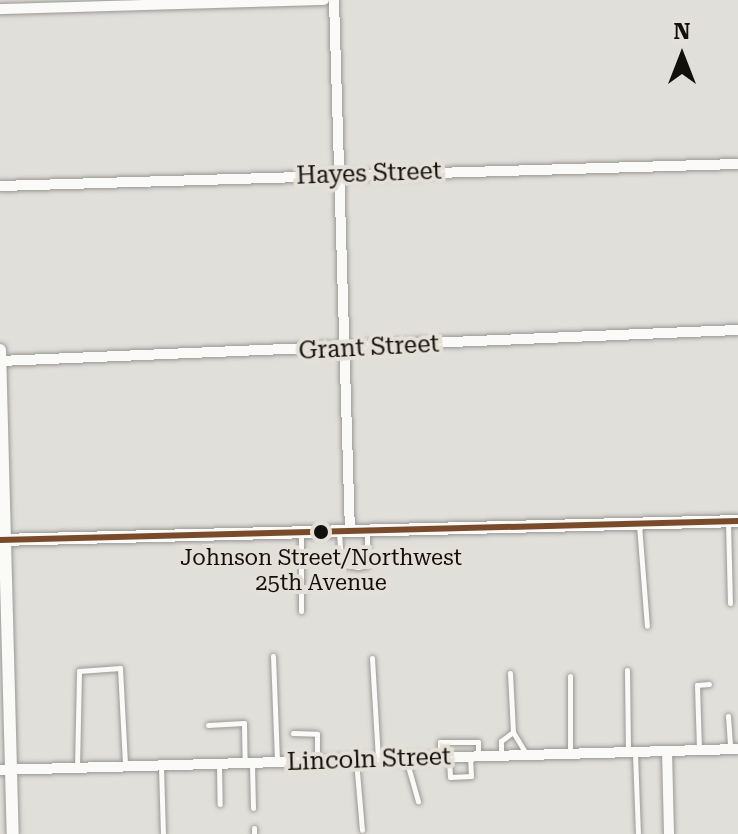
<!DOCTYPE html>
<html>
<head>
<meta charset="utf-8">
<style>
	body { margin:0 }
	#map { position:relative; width:738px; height:834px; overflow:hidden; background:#e1dfda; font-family:"Roboto Serif",serif }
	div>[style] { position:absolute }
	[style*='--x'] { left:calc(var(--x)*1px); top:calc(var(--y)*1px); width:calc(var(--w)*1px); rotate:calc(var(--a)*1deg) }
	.roads { filter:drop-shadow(0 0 2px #9a9895) drop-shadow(0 0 2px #9a9895) }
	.service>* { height:5px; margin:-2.5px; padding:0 2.5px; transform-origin:2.5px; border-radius:2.5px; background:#fafaf9 }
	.minor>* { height:10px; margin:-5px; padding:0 5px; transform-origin:5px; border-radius:5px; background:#fafaf9 }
	.tertiary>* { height:12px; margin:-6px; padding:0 6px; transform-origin:6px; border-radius:6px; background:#fafaf9 }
	.bus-1>* { height:6px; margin:-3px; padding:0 3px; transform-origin:3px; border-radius:3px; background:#7a4b2a }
	.dots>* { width:22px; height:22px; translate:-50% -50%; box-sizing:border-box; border:4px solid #e4e0d7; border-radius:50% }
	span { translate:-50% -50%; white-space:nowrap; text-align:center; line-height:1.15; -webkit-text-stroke:8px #e4e0d7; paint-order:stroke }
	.bus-label { font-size:22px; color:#12100d }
	.street-label { font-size:24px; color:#12100d }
	.north { position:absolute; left:642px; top:16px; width:80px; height:80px; -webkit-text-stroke:6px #e4e0d7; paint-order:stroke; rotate:0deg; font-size:22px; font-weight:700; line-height:32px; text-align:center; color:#12100d }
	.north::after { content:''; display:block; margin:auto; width:28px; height:36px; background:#12100d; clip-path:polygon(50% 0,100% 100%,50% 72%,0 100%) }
</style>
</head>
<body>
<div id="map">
	<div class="roads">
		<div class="service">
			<div style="--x:728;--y:522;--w:81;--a:88.6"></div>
			<div style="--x:639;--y:525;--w:101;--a:85.5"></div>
			<div style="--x:339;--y:533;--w:31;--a:86"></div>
			<div style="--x:341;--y:564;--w:17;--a:10"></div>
			<div style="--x:358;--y:567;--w:9;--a:-13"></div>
			<div style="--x:367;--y:565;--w:33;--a:-90"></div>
			<div style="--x:301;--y:611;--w:77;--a:-90"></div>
			<div style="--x:273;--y:656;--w:105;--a:87.8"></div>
			<div style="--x:372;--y:658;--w:100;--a:86.6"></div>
			<div style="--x:627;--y:670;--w:81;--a:89.3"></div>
			<div style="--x:510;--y:673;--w:59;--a:87.1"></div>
			<div style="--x:513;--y:732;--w:26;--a:59"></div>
			<div style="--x:570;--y:676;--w:78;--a:90"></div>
			<div style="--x:728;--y:716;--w:32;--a:86"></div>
			<div style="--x:208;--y:725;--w:36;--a:-3"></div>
			<div style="--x:244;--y:723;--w:39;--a:89"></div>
			<div style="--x:293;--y:733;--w:24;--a:2"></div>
			<div style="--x:317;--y:734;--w:26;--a:90"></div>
			<div style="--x:699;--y:749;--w:64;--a:-91.8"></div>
			<div style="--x:697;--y:685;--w:12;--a:-5"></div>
			<div style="--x:635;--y:753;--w:81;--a:87.9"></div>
			<div style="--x:501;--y:756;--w:15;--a:-90"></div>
			<div style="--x:501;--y:741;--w:15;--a:-37"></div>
			<div style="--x:440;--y:757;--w:15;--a:-90"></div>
			<div style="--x:440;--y:742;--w:38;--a:0"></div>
			<div style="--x:478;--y:742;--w:14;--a:90"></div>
			<div style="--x:449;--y:758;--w:19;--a:87"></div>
			<div style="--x:450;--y:777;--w:21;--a:-3"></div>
			<div style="--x:471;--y:776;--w:18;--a:-93"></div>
			<div style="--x:406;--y:759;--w:44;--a:74.1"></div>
			<div style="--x:356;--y:760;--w:70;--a:85.1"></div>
			<div style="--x:252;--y:764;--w:44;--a:88.7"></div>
			<div style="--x:219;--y:765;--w:39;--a:89"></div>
			<div style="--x:161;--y:767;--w:67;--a:88.3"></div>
			<div style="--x:77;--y:768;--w:97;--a:-88.8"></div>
			<div style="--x:79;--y:671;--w:41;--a:-4.2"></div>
			<div style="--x:120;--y:668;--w:97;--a:87"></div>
			<div style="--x:254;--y:828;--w:6;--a:90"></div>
		</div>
		<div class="minor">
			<div style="--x:334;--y:0;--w:532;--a:88.28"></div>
			<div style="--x:0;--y:9;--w:324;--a:-1.6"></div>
			<div style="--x:0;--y:186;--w:738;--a:-1.71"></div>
			<div style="--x:0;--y:361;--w:739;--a:-2.41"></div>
			<div style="--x:667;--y:751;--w:83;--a:88.6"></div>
			<div style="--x:0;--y:770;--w:738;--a:-1.63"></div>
		</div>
		<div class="tertiary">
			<div style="--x:0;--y:350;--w:484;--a:88.5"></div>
			<div style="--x:0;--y:540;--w:738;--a:-1.47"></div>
		</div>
	</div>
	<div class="bus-1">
		<div style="--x:0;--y:540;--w:738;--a:-1.47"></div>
	</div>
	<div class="dots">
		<div style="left:321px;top:532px;background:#12100d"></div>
	</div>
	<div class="bus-label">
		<span style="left:321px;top:570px">Johnson Street/Northwest<br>25th Avenue</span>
	</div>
	<div class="street-label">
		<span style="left:369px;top:174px;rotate:-2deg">Hayes Street</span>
		<span style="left:369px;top:348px;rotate:-3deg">Grant Street</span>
		<span style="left:369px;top:760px;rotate:-2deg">Lincoln Street</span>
	</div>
	<div class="north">N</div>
</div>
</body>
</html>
